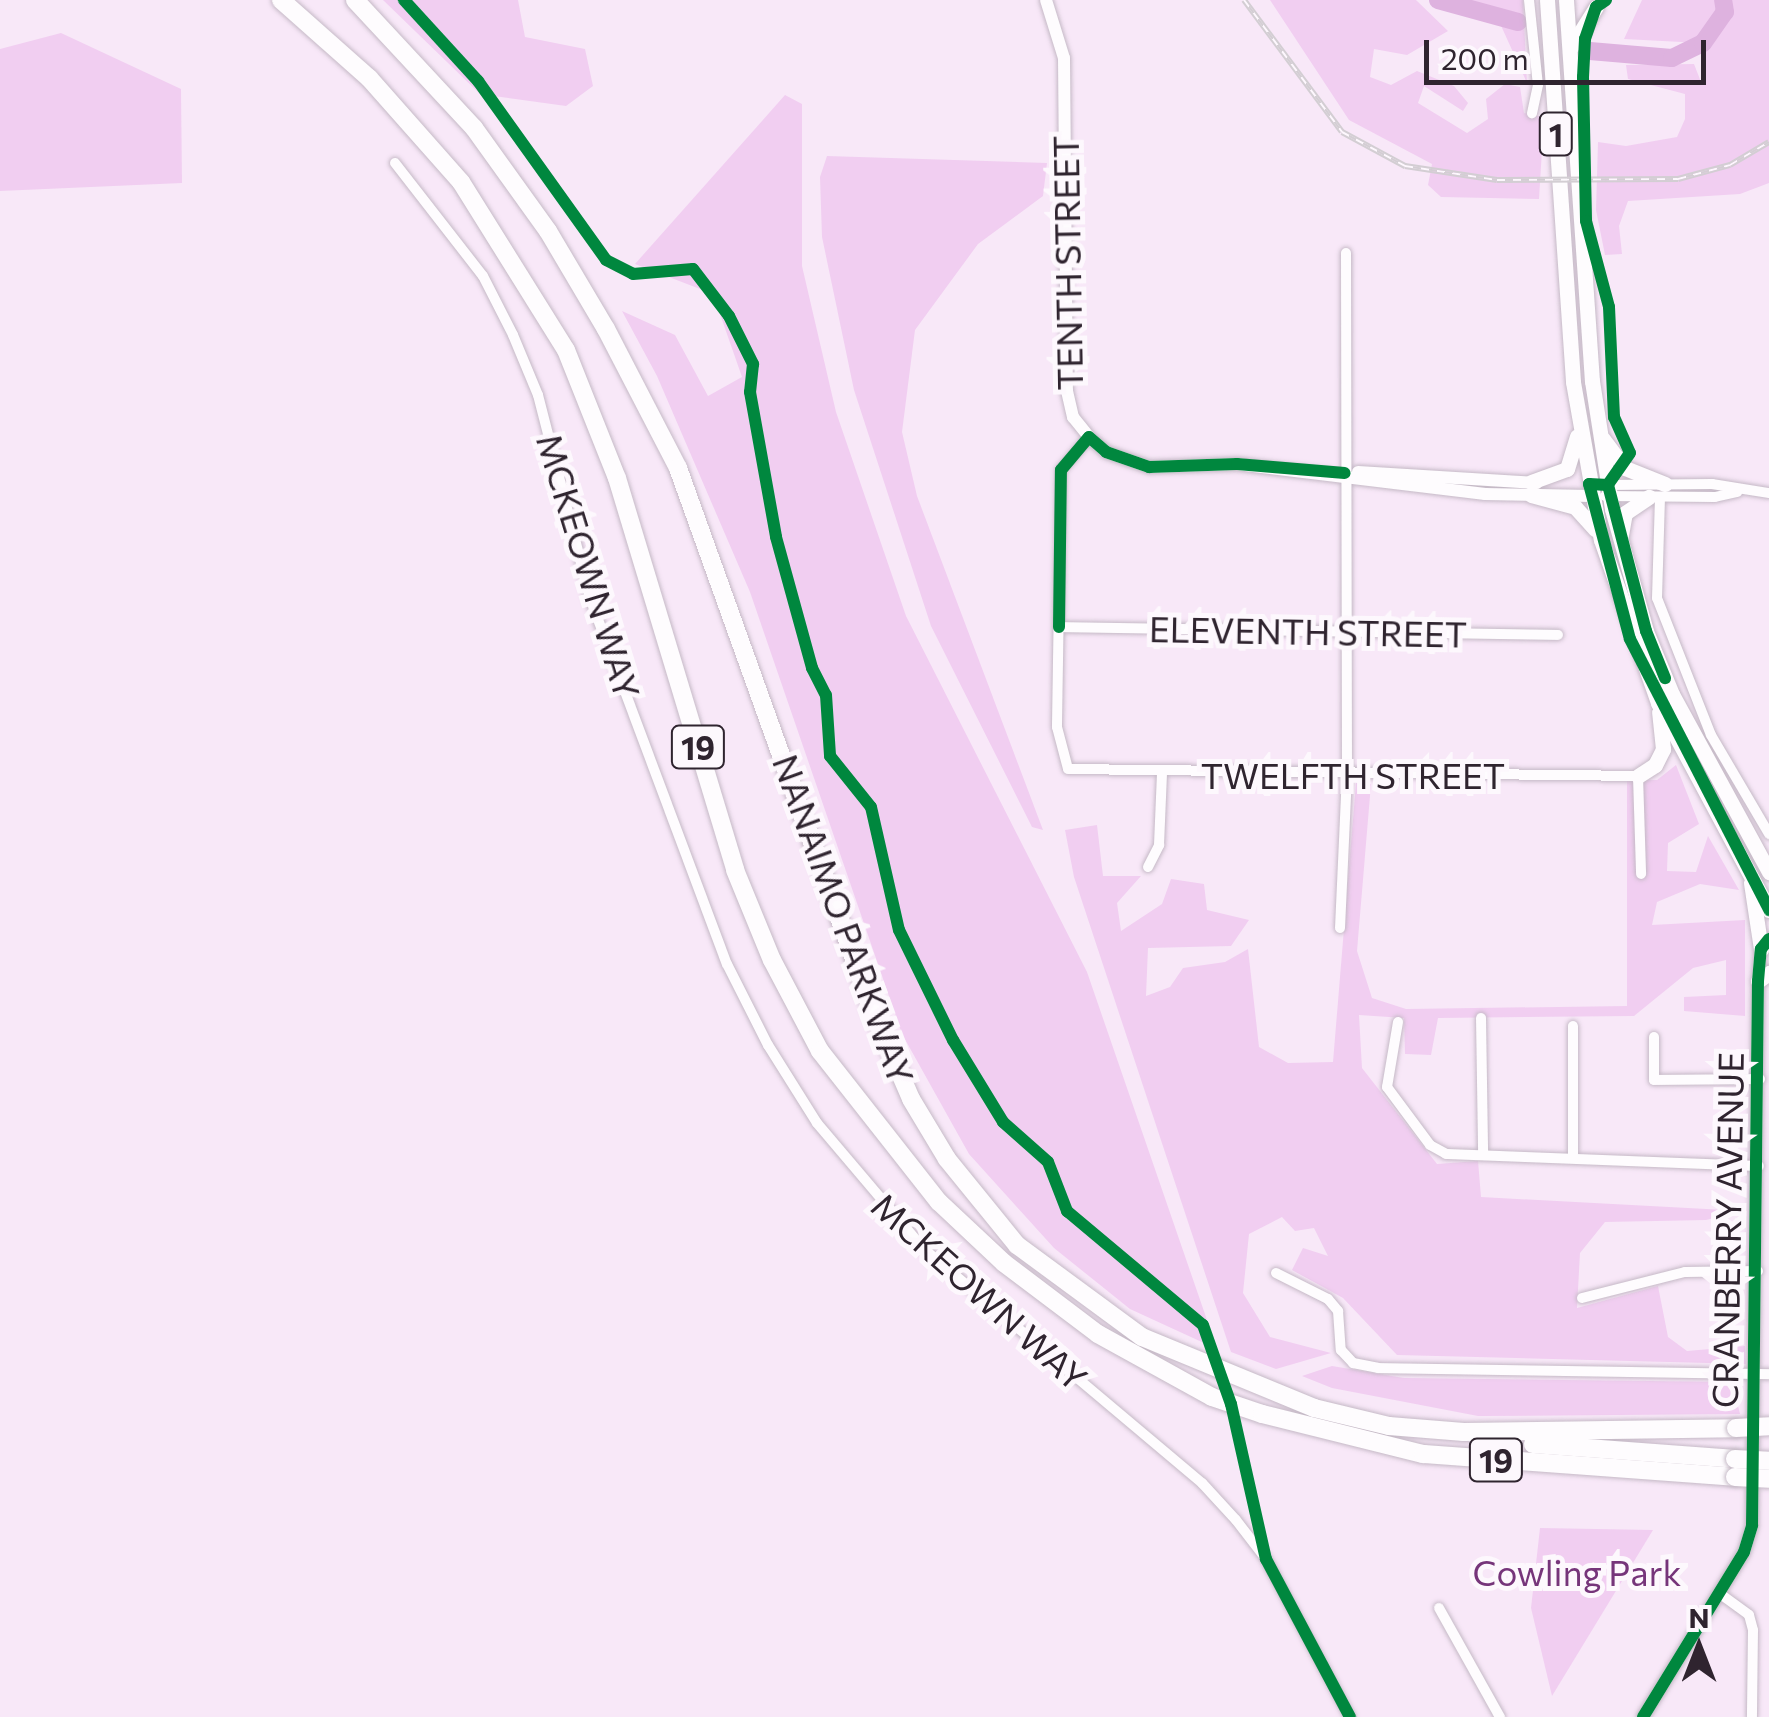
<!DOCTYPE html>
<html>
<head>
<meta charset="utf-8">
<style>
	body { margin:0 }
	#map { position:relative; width:1769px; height:1717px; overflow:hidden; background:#f8e8f8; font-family:Commissioner,sans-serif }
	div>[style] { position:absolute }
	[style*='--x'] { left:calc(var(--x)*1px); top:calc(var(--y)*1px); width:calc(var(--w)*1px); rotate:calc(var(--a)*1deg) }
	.green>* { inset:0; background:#f1cef1 }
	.river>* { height:18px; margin:-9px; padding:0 9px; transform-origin:9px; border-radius:9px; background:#deb2df }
	.roads { filter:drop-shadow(0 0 2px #c5b9c6) drop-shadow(0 0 2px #c5b9c6) }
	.minor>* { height:10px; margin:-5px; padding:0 5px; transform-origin:5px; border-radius:5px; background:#fefcfe }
	.tertiary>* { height:12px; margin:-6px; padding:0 6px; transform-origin:6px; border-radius:6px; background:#fefcfe }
	.trunk>* { height:15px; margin:-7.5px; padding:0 7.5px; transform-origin:7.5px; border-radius:7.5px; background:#fefcfe }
	.motorway>* { height:18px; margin:-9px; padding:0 9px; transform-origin:9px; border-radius:9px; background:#fefcfe }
	.rail>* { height:6px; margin-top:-3px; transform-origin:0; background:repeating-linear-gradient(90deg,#fdf8fd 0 8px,#d3ced3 0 16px); box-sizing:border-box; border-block:2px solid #d3ced3 }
	.bridges { filter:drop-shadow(0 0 2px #c5b9c6) drop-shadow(0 0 2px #c5b9c6) }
	.motorway-bridge>* { height:18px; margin:-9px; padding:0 9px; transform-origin:9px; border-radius:9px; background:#fefcfe }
	.cycleway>* { height:12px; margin:-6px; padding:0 6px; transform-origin:6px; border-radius:6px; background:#00873e }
	span { translate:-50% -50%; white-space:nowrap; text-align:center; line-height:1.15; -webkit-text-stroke:10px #fdf8fd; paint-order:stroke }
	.shield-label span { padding:2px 8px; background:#fdf8fd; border:2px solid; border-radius:8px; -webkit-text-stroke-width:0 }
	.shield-label { font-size:32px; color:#2f242f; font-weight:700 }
	.street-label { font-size:35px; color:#2f242f }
	.park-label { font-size:35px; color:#76357a }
	.north { position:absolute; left:1649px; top:1597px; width:100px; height:100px; -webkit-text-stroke:8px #fdf8fd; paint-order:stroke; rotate:0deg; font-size:28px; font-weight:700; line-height:40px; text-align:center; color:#2f242f }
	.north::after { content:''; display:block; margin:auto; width:35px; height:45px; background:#2f242f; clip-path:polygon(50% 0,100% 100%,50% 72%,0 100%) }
	.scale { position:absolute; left:1424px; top:40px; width:282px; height:45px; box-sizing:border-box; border:5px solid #2f242f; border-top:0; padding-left:12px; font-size:30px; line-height:35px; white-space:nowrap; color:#2f242f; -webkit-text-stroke:8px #fdf8fd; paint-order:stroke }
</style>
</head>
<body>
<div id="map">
	<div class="green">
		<div style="clip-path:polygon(383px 0,518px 0,525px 37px,585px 49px,593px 86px,566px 106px,480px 94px)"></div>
		<div style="clip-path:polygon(1270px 0,1416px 0,1448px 31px,1407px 55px,1374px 49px,1370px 77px,1391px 85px,1417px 71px,1454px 86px,1468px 103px,1463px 111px,1424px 86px,1418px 103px,1467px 133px,1488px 119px,1486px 99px,1505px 84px,1520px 87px,1524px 113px,1544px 117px,1539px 199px,1441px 197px,1428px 185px,1432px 164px,1349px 120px)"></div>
		<div style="clip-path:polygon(1441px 0,1523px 0,1527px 83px,1498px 19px)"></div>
		<div style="clip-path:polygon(1642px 0,1769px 0,1769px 183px,1740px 194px,1628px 201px,1619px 226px,1622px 254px,1605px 255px,1596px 210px,1598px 142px,1626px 146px,1677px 137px,1685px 119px,1685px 94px,1628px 79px,1626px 65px,1694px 64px,1701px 82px,1701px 43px,1624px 39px)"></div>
		<div style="clip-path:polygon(61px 33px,181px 89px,182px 183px,0 191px,0 49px)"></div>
		<div style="clip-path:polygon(785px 95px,802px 104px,802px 266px,836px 412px,906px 616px,1087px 972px,1217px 1349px,1130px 1309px,1054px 1248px,969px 1154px,902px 1034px,750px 592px,657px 376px,622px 311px,675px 335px,708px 396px,742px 377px,713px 294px,635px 264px)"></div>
		<div style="clip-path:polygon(827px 156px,1047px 163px,1043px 196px,978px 244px,915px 330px,902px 432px,917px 496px,1043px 830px,1032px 827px,931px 626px,854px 390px,822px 237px,820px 177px)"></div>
		<div style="clip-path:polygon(1676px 765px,1699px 824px,1668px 843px,1667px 871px,1696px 872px,1708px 836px,1739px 890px,1700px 884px,1657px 902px,1652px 925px,1745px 920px,1745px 1016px,1684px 1011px,1684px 997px,1726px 995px,1726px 960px,1693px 968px,1634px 1016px,1438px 1018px,1431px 1055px,1405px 1054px,1404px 1018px,1359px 1015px,1362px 1068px,1437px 1164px,1478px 1161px,1481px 1197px,1744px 1211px,1706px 1220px,1605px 1222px,1580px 1253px,1577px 1308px,1658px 1286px,1668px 1337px,1687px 1351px,1745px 1346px,1746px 1364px,1397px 1355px,1343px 1298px,1292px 1270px,1303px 1248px,1328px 1256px,1314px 1228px,1295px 1231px,1282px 1217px,1249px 1234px,1243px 1293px,1270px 1337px,1331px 1353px,1276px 1369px,1231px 1352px,1074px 877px,1065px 830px,1097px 825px,1103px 876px,1141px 876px,1117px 903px,1121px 931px,1162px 904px,1171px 879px,1204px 884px,1207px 910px,1249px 920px,1231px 946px,1148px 948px,1146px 996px,1170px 987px,1183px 968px,1225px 962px,1248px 949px,1259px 1047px,1288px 1063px,1333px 1062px,1356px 783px,1371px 784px,1357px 951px,1372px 998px,1406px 1009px,1627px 1006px,1627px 780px,1657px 780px)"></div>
		<div style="clip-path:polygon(1332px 1366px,1404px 1378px,1732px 1382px,1740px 1414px,1478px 1416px,1332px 1388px,1302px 1376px)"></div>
		<div style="clip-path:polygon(1540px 1528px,1653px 1530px,1552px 1696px,1531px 1608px)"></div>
	</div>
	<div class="river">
		<div style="--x:1438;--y:0;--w:83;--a:15.4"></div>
		<div style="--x:1590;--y:51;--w:82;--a:4.9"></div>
		<div style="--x:1672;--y:58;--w:34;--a:-26"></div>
		<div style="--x:1703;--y:43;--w:38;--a:-55"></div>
		<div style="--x:1725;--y:12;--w:12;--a:-99"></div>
	</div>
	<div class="roads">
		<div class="minor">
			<div style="--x:1529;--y:0;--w:85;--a:84"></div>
			<div style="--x:1538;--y:85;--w:29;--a:102"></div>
			<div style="--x:395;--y:163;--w:143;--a:52.1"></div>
			<div style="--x:483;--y:276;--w:66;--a:63"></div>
			<div style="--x:513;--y:335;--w:65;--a:67.4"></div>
			<div style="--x:538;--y:395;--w:210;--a:75.6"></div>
			<div style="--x:590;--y:598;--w:391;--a:69.5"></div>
			<div style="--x:727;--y:964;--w:91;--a:63.2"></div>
			<div style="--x:768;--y:1045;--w:92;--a:57.9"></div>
			<div style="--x:817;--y:1123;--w:165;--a:49.7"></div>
			<div style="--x:924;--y:1249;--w:363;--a:40.1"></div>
			<div style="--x:1202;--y:1483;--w:50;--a:47.4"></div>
			<div style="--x:1236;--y:1520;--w:49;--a:52.4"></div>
			<div style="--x:1266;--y:1559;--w:179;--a:62"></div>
			<div style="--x:1089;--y:437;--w:43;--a:130.3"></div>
			<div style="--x:1061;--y:470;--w:257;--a:90.9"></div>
			<div style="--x:1057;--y:727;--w:43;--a:75.3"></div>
			<div style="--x:1068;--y:769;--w:570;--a:0.7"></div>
			<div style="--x:1638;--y:776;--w:98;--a:88.2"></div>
			<div style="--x:1608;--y:485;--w:104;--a:-0.6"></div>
			<div style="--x:1712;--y:484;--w:58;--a:9"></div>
			<div style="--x:1605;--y:496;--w:110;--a:0.5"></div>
			<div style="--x:1715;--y:497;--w:23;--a:-13"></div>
			<div style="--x:1660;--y:497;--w:101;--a:91.7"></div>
			<div style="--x:1657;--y:598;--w:147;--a:68.5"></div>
			<div style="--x:1711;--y:735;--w:115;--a:59.6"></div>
			<div style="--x:1059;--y:627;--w:499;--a:0.9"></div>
			<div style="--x:1148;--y:867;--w:25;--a:-63"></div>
			<div style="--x:1159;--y:845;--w:71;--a:-87.6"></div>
			<div style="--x:1340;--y:928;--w:154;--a:-87.4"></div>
			<div style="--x:1347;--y:774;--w:521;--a:-90.11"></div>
			<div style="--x:1481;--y:1018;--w:133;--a:89.1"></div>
			<div style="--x:1398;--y:1022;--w:66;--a:99.6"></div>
			<div style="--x:1387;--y:1087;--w:72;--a:53.4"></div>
			<div style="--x:1430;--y:1145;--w:18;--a:29"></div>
			<div style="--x:1446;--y:1154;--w:313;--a:2.2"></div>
			<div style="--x:1654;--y:1037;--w:43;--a:90"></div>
			<div style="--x:1654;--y:1080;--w:106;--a:-0.5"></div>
			<div style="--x:1573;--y:1154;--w:128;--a:-90"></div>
			<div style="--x:1276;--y:1273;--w:58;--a:26.6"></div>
			<div style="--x:1328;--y:1299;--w:16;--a:50"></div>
			<div style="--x:1338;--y:1311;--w:39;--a:86"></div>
			<div style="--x:1341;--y:1350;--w:18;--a:47"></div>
			<div style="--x:1353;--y:1363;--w:25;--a:11"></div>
			<div style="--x:1378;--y:1368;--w:391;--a:0.9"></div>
			<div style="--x:1582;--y:1298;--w:106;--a:-14.2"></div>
			<div style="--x:1685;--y:1272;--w:73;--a:-0.8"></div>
			<div style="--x:1719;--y:1593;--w:37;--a:36"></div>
			<div style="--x:1749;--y:1615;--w:16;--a:75"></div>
			<div style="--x:1753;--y:1630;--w:87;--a:90.7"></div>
			<div style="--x:1439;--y:1608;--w:125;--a:60.8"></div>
		</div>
		<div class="tertiary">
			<div style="--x:1046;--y:0;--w:61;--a:72.8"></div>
			<div style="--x:1064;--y:58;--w:333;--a:89.5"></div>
			<div style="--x:1067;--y:391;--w:27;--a:77"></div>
			<div style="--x:1073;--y:417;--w:26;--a:51"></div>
			<div style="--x:1089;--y:437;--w:23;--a:41"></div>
			<div style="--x:1106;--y:452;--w:46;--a:19.2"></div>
			<div style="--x:1149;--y:467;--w:88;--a:-2"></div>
			<div style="--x:1237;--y:464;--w:250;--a:6.9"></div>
			<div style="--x:1485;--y:494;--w:106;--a:1.1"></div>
			<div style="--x:1358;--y:472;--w:179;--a:3.5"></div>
			<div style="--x:1643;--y:1717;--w:193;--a:-58.5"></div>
			<div style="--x:1744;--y:1552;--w:28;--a:-73"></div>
			<div style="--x:1752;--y:1525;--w:544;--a:-89.37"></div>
			<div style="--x:1758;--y:981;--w:32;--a:-85"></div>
			<div style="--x:1761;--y:949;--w:13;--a:-51"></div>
		</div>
		<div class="trunk">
			<div style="--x:1547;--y:0;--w:383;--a:86.1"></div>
			<div style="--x:1573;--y:382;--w:160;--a:80"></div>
			<div style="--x:1601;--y:540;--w:173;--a:70.7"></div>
			<div style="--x:1658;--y:703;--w:235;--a:61.8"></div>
			<div style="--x:1566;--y:0;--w:382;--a:86.1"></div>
			<div style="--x:1592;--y:381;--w:130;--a:81.1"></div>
			<div style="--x:1612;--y:509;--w:127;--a:74.4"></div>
			<div style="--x:1646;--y:631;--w:68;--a:67.6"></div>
			<div style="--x:1672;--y:694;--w:203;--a:61.4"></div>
			<div style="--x:1571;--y:47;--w:47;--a:-58"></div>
			<div style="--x:1603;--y:439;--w:36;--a:53"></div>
			<div style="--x:1625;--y:468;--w:43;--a:21.8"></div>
			<div style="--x:1531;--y:482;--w:38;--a:-20"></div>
			<div style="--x:1567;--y:469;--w:34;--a:-73"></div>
			<div style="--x:1531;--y:495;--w:46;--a:15.3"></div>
			<div style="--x:1575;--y:507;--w:30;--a:48"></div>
			<div style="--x:1621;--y:535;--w:22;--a:-80"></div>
			<div style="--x:1625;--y:513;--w:29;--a:-34"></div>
			<div style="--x:1638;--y:776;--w:20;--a:-33"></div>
			<div style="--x:1655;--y:765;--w:18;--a:-63"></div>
			<div style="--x:1663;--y:749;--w:37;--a:-96"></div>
			<div style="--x:1751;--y:883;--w:67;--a:81.4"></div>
			<div style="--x:1758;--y:981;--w:14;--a:-36"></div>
		</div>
		<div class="motorway">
			<div style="--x:281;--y:0;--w:118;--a:41.6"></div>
			<div style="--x:369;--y:78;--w:139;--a:48.5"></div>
			<div style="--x:461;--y:182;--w:198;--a:58"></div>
			<div style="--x:566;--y:350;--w:138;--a:68.3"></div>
			<div style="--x:617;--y:478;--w:409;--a:73.2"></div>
			<div style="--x:735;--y:870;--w:97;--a:67.7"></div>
			<div style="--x:772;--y:960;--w:103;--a:62.2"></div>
			<div style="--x:820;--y:1051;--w:192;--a:51.8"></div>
			<div style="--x:939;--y:1202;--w:89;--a:43.2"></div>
			<div style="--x:1004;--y:1263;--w:118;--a:37.1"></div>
			<div style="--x:1098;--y:1334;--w:130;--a:28.9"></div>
			<div style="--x:1212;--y:1397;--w:53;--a:18.8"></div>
			<div style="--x:1262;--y:1414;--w:166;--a:14"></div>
			<div style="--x:1423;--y:1454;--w:313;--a:4.2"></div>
			<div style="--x:355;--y:0;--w:175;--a:47.1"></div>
			<div style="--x:474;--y:128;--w:127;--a:54.3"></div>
			<div style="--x:548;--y:231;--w:114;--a:59.4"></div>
			<div style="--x:606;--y:329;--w:157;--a:62.6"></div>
			<div style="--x:678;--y:468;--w:572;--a:70.27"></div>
			<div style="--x:871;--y:1006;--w:101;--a:66.7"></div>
			<div style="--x:911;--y:1099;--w:70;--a:59"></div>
			<div style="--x:947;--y:1159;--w:111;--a:50.9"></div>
			<div style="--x:1017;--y:1245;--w:155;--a:36.4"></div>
			<div style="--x:1142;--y:1337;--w:186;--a:22.4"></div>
			<div style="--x:1314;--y:1408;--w:77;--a:13.5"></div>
			<div style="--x:1389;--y:1426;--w:75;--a:4.6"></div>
			<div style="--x:1464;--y:1432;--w:272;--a:-0.8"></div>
			<div style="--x:1533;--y:1444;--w:203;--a:4.2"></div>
		</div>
	</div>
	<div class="rail">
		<div style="--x:1244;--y:0;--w:164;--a:53.4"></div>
		<div style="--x:1342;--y:132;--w:72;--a:28.4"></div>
		<div style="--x:1405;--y:166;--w:93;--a:8.7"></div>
		<div style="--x:1497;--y:180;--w:181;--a:-0.3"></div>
		<div style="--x:1678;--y:179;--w:54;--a:-15.1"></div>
		<div style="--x:1730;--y:165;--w:45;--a:-30.5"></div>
	</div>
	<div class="bridges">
		<div class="motorway-bridge">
			<div style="--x:1736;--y:1428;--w:33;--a:-3"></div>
			<div style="--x:1735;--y:1459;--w:34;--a:3"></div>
			<div style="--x:1735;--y:1477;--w:34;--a:3"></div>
		</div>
	</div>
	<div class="cycleway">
		<div style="--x:404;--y:0;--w:110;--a:47.6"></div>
		<div style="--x:478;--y:81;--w:220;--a:54.4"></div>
		<div style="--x:606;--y:260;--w:30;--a:27"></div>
		<div style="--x:633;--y:274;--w:60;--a:-4.8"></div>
		<div style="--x:693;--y:269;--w:59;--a:52.5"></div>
		<div style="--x:729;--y:316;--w:54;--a:63.4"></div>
		<div style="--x:753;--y:364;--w:28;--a:96"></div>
		<div style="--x:750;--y:392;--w:147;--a:79.8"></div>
		<div style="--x:776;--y:537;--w:136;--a:74.6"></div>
		<div style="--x:812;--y:668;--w:30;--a:63"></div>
		<div style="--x:826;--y:695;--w:61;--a:86.2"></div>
		<div style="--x:830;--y:756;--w:65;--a:51.2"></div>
		<div style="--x:871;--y:807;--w:126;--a:77.2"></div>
		<div style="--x:899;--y:930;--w:123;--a:63.9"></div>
		<div style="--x:953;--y:1040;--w:96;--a:58.6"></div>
		<div style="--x:1003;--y:1122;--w:60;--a:41.6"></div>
		<div style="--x:1048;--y:1162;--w:53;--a:68.8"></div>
		<div style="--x:1067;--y:1211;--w:177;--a:40"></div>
		<div style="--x:1203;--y:1325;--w:84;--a:70.5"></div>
		<div style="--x:1231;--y:1404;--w:159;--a:77.3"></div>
		<div style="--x:1266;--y:1559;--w:179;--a:62"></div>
		<div style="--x:1606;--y:0;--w:12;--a:145"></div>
		<div style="--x:1596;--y:7;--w:34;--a:109"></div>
		<div style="--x:1585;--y:39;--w:38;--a:93"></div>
		<div style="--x:1583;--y:77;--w:144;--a:88.8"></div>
		<div style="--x:1586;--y:221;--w:89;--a:75"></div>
		<div style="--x:1609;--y:307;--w:110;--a:87.4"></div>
		<div style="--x:1614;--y:417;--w:39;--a:66"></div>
		<div style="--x:1630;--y:453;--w:39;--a:125"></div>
		<div style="--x:1608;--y:485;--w:19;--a:-177"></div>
		<div style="--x:1589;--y:484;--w:160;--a:75.2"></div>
		<div style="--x:1630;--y:639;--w:305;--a:62.8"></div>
		<div style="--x:1608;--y:485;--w:151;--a:75.4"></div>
		<div style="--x:1646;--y:631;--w:51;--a:68"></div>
		<div style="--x:1059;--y:627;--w:157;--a:-89.3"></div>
		<div style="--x:1061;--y:470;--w:43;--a:-49.7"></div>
		<div style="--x:1089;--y:437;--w:23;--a:41"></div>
		<div style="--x:1106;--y:452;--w:46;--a:19.2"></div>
		<div style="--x:1149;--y:467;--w:88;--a:-2"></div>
		<div style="--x:1237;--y:464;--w:108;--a:4.8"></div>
		<div style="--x:1643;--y:1717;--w:193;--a:-58.5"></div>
		<div style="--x:1744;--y:1552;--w:28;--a:-73"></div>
		<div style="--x:1752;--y:1525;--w:544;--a:-89.37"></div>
		<div style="--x:1758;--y:981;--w:32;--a:-85"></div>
		<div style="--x:1761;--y:949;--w:13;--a:-51"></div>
	</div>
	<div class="shield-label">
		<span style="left:1556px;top:134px">1</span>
		<span style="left:698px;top:747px">19</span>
		<span style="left:1496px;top:1460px">19</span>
	</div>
	<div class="street-label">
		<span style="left:1067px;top:263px;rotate:-91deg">TENTH STREET</span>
		<span style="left:589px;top:566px;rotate:73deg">MCKEOWN WAY</span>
		<span style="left:1308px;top:631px;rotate:1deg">ELEVENTH STREET</span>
		<span style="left:1353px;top:775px">TWELFTH STREET</span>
		<span style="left:844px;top:919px;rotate:70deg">NANAIMO PARKWAY</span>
		<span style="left:1727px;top:1230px;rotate:-89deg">CRANBERRY AVENUE</span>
		<span style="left:980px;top:1291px;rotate:42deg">MCKEOWN WAY</span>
	</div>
	<div class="park-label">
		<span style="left:1577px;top:1572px">Cowling Park</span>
	</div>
	<div class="north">N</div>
	<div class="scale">200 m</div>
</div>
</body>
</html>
